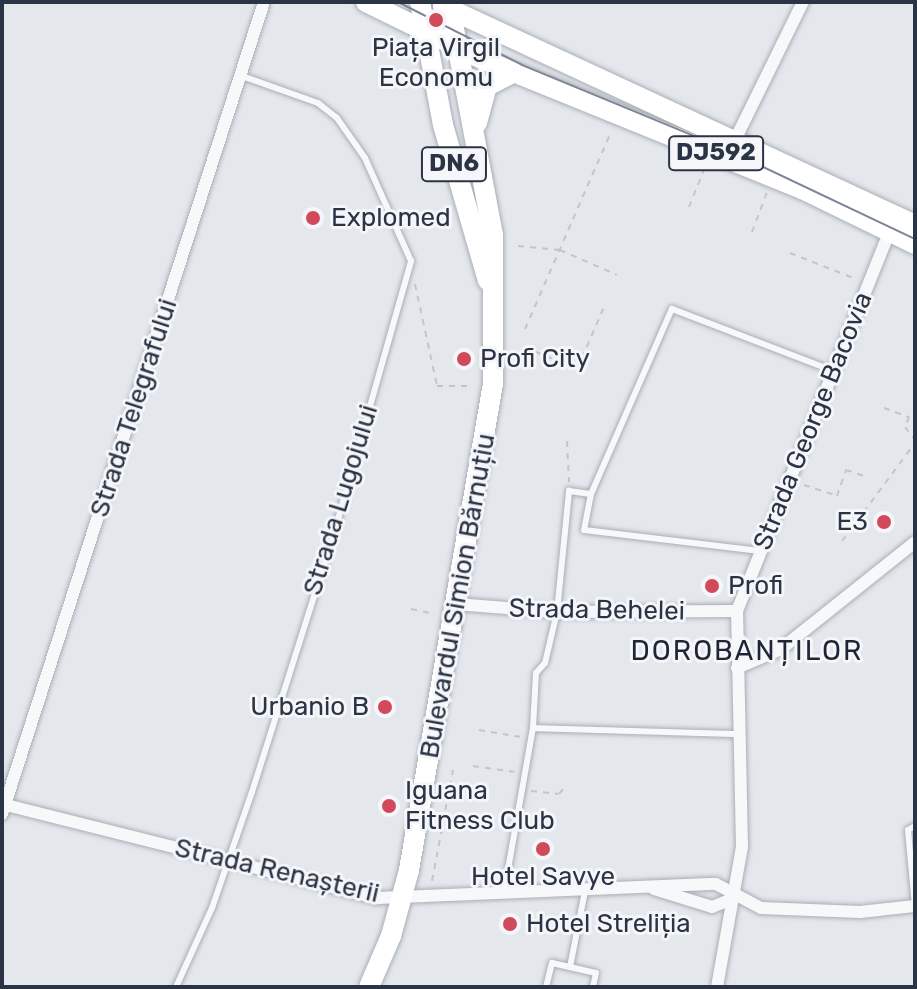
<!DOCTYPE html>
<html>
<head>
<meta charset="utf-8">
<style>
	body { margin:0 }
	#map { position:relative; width:917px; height:989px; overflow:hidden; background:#e4e7ec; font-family:Rubik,sans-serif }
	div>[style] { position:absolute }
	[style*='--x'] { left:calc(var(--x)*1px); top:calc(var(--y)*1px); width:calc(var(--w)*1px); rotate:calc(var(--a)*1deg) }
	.path>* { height:2px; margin-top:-1px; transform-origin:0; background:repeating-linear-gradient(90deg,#c2c5cb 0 6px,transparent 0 12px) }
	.roads { filter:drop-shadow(0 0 2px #a9aeb7) drop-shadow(0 0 2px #a9aeb7) }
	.service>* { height:6px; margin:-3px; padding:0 3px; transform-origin:3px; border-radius:3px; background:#f7f8fa }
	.minor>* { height:12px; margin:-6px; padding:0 6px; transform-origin:6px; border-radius:6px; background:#f7f8fa }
	.primary>* { height:20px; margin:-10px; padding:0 10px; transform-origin:10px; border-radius:10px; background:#fff }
	.tram>* { height:2px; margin:-1px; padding:0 1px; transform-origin:1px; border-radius:1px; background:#7d8696 }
	.dots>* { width:22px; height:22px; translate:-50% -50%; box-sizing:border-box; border:4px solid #f4f6f9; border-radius:50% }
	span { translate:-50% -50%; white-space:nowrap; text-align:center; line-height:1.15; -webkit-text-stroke:6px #f4f6f9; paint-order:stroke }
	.shield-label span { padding:2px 6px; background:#f4f6f9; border:2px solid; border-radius:6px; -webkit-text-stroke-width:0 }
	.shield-label { font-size:24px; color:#2b3445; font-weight:700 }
	.poi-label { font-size:26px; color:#2b3445 }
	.left { translate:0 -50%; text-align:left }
	.right { translate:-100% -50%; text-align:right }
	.street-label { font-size:26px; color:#2b3445 }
	.neighbourhood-label { font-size:28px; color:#1d2536; letter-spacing:2px }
	.frame { position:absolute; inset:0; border:4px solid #2b3445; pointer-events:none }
</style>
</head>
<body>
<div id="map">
	<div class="path">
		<div style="--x:689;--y:207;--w:43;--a:-68.2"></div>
		<div style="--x:752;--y:232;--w:43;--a:-69.4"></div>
		<div style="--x:518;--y:246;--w:42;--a:5.4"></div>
		<div style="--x:560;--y:250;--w:62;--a:23.7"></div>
		<div style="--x:790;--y:253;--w:71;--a:21.5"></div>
		<div style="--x:415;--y:284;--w:104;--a:77.8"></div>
		<div style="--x:437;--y:386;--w:35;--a:0"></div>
		<div style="--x:525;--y:329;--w:215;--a:-66.4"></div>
		<div style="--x:524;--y:347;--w:57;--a:22.5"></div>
		<div style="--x:577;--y:369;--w:70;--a:-66.4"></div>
		<div style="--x:884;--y:408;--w:27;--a:20"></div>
		<div style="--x:909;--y:417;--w:11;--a:112"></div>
		<div style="--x:905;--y:427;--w:16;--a:52"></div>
		<div style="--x:567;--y:441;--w:41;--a:87.2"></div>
		<div style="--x:804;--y:485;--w:35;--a:18"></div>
		<div style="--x:837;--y:496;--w:28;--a:-71"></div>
		<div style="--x:846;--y:470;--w:20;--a:18"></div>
		<div style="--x:842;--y:541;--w:122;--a:-53.3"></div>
		<div style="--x:411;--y:609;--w:24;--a:12"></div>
		<div style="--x:479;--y:730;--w:43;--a:9.5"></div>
		<div style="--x:473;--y:766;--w:42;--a:8.1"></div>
		<div style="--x:531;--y:791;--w:28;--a:6"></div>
		<div style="--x:559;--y:794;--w:6;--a:-51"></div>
		<div style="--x:432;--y:881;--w:113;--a:-79.3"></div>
	</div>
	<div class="roads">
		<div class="service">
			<div style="--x:760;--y:551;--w:177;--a:-173.2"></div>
			<div style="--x:584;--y:530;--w:37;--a:-79"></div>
			<div style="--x:591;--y:494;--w:202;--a:-66.4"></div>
			<div style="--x:672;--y:309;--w:170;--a:21"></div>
			<div style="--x:533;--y:728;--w:206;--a:1.7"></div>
			<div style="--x:504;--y:892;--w:167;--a:-80"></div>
			<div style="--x:533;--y:728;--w:55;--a:-86.9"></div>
			<div style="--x:536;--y:673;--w:13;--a:-48"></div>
			<div style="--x:545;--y:663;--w:52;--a:-76.8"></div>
			<div style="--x:557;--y:612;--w:122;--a:-84.3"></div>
			<div style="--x:569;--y:491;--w:22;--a:8"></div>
			<div style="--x:915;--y:906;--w:76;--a:-95.3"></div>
			<div style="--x:908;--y:830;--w:8;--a:-30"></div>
			<div style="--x:570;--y:967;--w:77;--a:-78.8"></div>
			<div style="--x:176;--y:987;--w:87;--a:-65.5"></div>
			<div style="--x:212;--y:908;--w:123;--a:-71"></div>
			<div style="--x:252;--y:792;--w:268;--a:-72.4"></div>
			<div style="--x:333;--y:537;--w:287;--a:-74.2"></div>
			<div style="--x:411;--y:261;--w:113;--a:-114.1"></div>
			<div style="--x:365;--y:158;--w:49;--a:-125"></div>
			<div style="--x:337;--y:118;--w:24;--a:-142"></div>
			<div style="--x:318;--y:103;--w:81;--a:-160.4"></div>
			<div style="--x:546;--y:987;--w:25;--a:-76"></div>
			<div style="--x:552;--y:963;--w:45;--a:12.8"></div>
			<div style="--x:596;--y:973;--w:14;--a:102"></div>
		</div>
		<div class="minor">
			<div style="--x:735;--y:140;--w:154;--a:-63.8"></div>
			<div style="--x:456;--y:604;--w:101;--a:4.5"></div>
			<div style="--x:557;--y:612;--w:180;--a:-0.3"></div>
			<div style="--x:737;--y:668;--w:48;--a:-23.4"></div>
			<div style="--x:781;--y:649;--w:171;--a:-38.6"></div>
			<div style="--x:2;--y:804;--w:387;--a:14.1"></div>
			<div style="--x:377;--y:898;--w:339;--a:-2.4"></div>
			<div style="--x:716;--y:884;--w:51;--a:28.1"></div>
			<div style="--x:761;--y:908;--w:99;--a:2.3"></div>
			<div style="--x:860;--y:912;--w:55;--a:-6.2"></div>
			<div style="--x:2;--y:814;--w:853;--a:-72.12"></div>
			<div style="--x:654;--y:889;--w:61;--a:17.2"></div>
			<div style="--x:712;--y:907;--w:24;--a:-22"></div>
			<div style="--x:717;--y:987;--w:142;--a:-79.9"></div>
			<div style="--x:742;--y:847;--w:236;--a:-91.2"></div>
			<div style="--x:737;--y:611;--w:410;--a:-68.1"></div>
		</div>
		<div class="primary">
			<div style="--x:366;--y:2;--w:131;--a:26.2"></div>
			<div style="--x:484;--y:60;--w:343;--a:22.1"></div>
			<div style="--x:802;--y:189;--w:126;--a:26"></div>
			<div style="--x:420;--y:2;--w:125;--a:79.4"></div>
			<div style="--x:443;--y:125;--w:162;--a:73.9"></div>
			<div style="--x:443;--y:6;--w:520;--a:24.89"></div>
			<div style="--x:477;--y:123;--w:38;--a:-75"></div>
			<div style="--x:487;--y:86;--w:29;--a:-27"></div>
			<div style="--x:369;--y:987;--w:56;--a:-66.7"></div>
			<div style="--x:391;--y:936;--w:68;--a:-74.7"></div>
			<div style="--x:409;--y:870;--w:493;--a:-80.2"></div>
			<div style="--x:493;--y:384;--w:149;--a:-90"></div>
			<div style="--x:493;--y:235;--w:237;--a:-100.7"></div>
		</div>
	</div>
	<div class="tram">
		<div style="--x:398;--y:2;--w:139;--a:26.9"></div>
		<div style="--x:522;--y:65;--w:215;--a:22.4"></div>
		<div style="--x:721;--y:147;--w:215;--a:25.4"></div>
	</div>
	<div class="dots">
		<div style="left:436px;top:20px;background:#d1495b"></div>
		<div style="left:313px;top:218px;background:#d1495b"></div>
		<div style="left:464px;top:359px;background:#d1495b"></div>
		<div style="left:884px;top:522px;background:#d1495b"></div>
		<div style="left:712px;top:586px;background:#d1495b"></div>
		<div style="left:385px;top:707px;background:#d1495b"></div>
		<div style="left:389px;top:806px;background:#d1495b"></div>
		<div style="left:543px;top:849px;background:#d1495b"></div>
		<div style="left:510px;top:924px;background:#d1495b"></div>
	</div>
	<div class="shield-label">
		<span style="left:716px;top:153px">DJ592</span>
		<span style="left:454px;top:164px">DN6</span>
	</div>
	<div class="poi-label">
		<span style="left:436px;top:63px">Piața Virgil<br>Economu</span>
		<span class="left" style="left:331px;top:218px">Explomed</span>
		<span class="left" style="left:480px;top:359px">Profi City</span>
		<span class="right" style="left:868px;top:522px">E3</span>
		<span class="left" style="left:728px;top:586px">Profi</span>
		<span class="right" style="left:369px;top:707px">Urbanio B</span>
		<span class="left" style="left:405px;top:806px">Iguana<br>Fitness Club</span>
		<span style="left:543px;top:877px">Hotel Savye</span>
		<span class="left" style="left:526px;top:924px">Hotel Streliția</span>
	</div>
	<div class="street-label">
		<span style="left:134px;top:408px;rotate:-72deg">Strada Telegrafului</span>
		<span style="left:813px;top:421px;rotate:-68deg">Strada George Bacovia</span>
		<span style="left:341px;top:500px;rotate:-73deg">Strada Lugojului</span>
		<span style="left:458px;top:596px;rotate:-80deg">Bulevardul Simion Bărnuțiu</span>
		<span style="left:597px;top:610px;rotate:1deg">Strada Behelei</span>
		<span style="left:277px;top:871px;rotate:13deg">Strada Renașterii</span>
	</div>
	<div class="neighbourhood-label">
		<span style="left:747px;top:651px">DOROBANȚILOR</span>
	</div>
	<div class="frame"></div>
</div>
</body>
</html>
